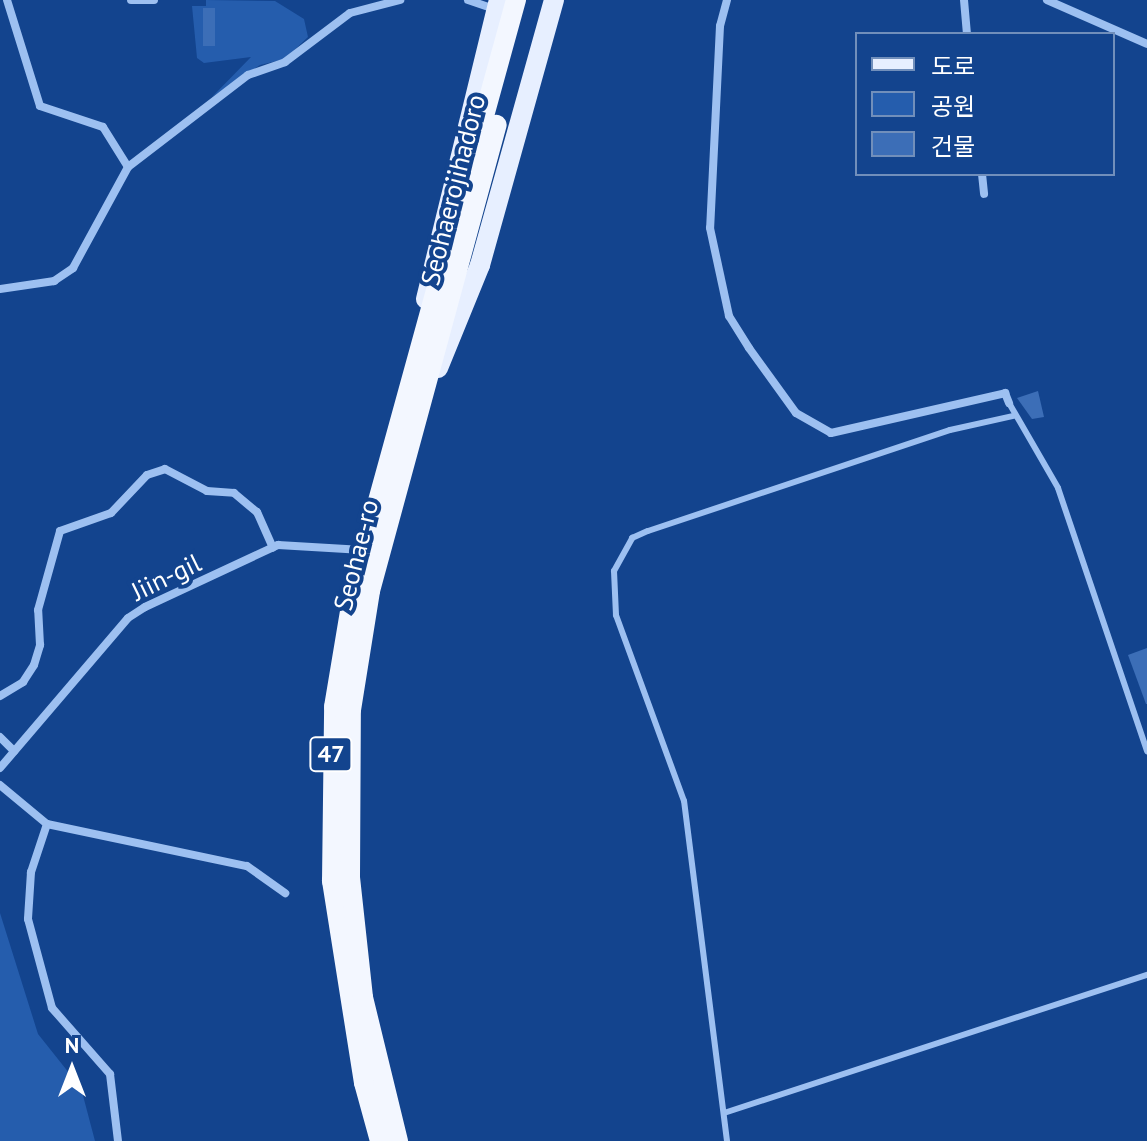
<!DOCTYPE html>
<html>
<head>
<meta charset="utf-8">
<style>
	body { margin:0 }
	#map { position:relative; width:1147px; height:1141px; overflow:hidden; background:#13448e; font-family:"PT Sans","Noto Sans KR",sans-serif }
	div>[style] { position:absolute }
	[style*='--x'] { left:calc(var(--x)*1px); top:calc(var(--y)*1px); width:calc(var(--w)*1px); rotate:calc(var(--a)*1deg) }
	.green>* { inset:0; background:#255dad }
	.building>* { inset:0; background:#3c6eb7; transform-origin:0 0 }
	.service>* { height:6px; margin:-3px; padding:0 3px; transform-origin:3px; border-radius:3px; background:#9dc0f1 }
	.minor>* { height:8px; margin:-4px; padding:0 4px; transform-origin:4px; border-radius:4px; background:#9dc0f1 }
	.primary>* { height:20px; margin:-10px; padding:0 10px; transform-origin:10px; border-radius:10px; background:#e7efff }
	.trunk>* { height:20px; margin:-10px; padding:0 10px; transform-origin:10px; border-radius:10px; background:#f3f7ff }
	span { translate:-50% -50%; white-space:nowrap; text-align:center; line-height:1.15; -webkit-text-stroke:8px #13448e; paint-order:stroke }
	.shield-label span { padding:2px 6px; background:#13448e; border:2px solid; border-radius:6px; -webkit-text-stroke-width:0 }
	.shield-label { font-size:24px; color:#fff; font-weight:700 }
	.street-label { font-size:26px; color:#fff }
	.legend { position:absolute; left:855px; top:32px; width:260px; height:144px; box-sizing:border-box; background:#13448e; border:2px solid #718fbb; margin:0; padding:10px 14px; list-style:none; font-size:24px; color:#fff }
	.legend li { display:flex; align-items:center; gap:16px; height:40px }
	.legend b { width:40px; border:2px solid #718fbb }
	.north { position:absolute; left:32px; top:1029px; width:80px; height:80px; -webkit-text-stroke:6px #13448e; paint-order:stroke; rotate:0deg; font-size:22px; font-weight:700; line-height:32px; text-align:center; color:#fff }
	.north::after { content:''; display:block; margin:auto; width:28px; height:36px; background:#fff; clip-path:polygon(50% 0,100% 100%,50% 72%,0 100%) }
</style>
</head>
<body>
<div id="map">
	<div class="green">
		<div style="clip-path:polygon(206px 0,275px 1px,304px 19px,308px 37px,285px 59px,260px 65px,212px 97px,251px 57px,204px 63px,197px 58px,192px 6px,206px 6px)"></div>
		<div style="clip-path:polygon(0 913px,38px 1034px,81px 1088px,95px 1141px,0 1141px)"></div>
	</div>
	<div class="building">
		<div style="left:203px;top:8px;width:12px;height:38px"></div>
		<div style="clip-path:polygon(1038px 391px,1044px 417px,1032px 419px,1017px 398px)"></div>
		<div style="clip-path:polygon(1147px 648px,1147px 704px,1146px 704px,1128px 655px)"></div>
	</div>
	<div class="service">
		<div style="--x:1009;--y:403;--w:98;--a:60"></div>
		<div style="--x:1058;--y:488;--w:278;--a:71.3"></div>
		<div style="--x:724;--y:1113;--w:445;--a:-18.1"></div>
		<div style="--x:727;--y:1141;--w:343;--a:-97.2"></div>
		<div style="--x:684;--y:801;--w:198;--a:-110.1"></div>
		<div style="--x:616;--y:615;--w:44;--a:-92.6"></div>
		<div style="--x:614;--y:571;--w:38;--a:-61"></div>
		<div style="--x:632;--y:538;--w:17;--a:-24"></div>
		<div style="--x:648;--y:531;--w:318;--a:-18.5"></div>
		<div style="--x:950;--y:430;--w:65;--a:-12.5"></div>
	</div>
	<div class="minor">
		<div style="--x:7;--y:0;--w:111;--a:72.7"></div>
		<div style="--x:40;--y:106;--w:66;--a:18.4"></div>
		<div style="--x:103;--y:127;--w:47;--a:58"></div>
		<div style="--x:131;--y:0;--w:23;--a:0"></div>
		<div style="--x:468;--y:0;--w:31;--a:19"></div>
		<div style="--x:727;--y:0;--w:27;--a:105"></div>
		<div style="--x:720;--y:26;--w:202;--a:92.8"></div>
		<div style="--x:710;--y:228;--w:90;--a:77.8"></div>
		<div style="--x:729;--y:316;--w:38;--a:58"></div>
		<div style="--x:749;--y:348;--w:80;--a:54.1"></div>
		<div style="--x:796;--y:413;--w:40;--a:29.7"></div>
		<div style="--x:831;--y:433;--w:179;--a:-12.9"></div>
		<div style="--x:1005;--y:393;--w:11;--a:68"></div>
		<div style="--x:964;--y:0;--w:34;--a:85"></div>
		<div style="--x:1047;--y:0;--w:109;--a:23.7"></div>
		<div style="--x:982;--y:174;--w:20;--a:84"></div>
		<div style="--x:0;--y:289;--w:55;--a:-8.4"></div>
		<div style="--x:54;--y:281;--w:23;--a:-34"></div>
		<div style="--x:73;--y:268;--w:115;--a:-61.4"></div>
		<div style="--x:128;--y:167;--w:151;--a:-37.5"></div>
		<div style="--x:248;--y:75;--w:39;--a:-19"></div>
		<div style="--x:285;--y:62;--w:81;--a:-37"></div>
		<div style="--x:350;--y:13;--w:52;--a:-14.6"></div>
		<div style="--x:0;--y:696;--w:27;--a:-31"></div>
		<div style="--x:23;--y:682;--w:20;--a:-57"></div>
		<div style="--x:34;--y:665;--w:21;--a:-73"></div>
		<div style="--x:40;--y:645;--w:35;--a:-93"></div>
		<div style="--x:38;--y:610;--w:82;--a:-74.4"></div>
		<div style="--x:60;--y:531;--w:54;--a:-19.4"></div>
		<div style="--x:111;--y:513;--w:52;--a:-46.5"></div>
		<div style="--x:147;--y:475;--w:19;--a:-18"></div>
		<div style="--x:165;--y:469;--w:47;--a:27.6"></div>
		<div style="--x:207;--y:491;--w:27;--a:4"></div>
		<div style="--x:234;--y:493;--w:30;--a:40"></div>
		<div style="--x:257;--y:512;--w:39;--a:66"></div>
		<div style="--x:0;--y:737;--w:20;--a:45"></div>
		<div style="--x:0;--y:768;--w:197;--a:-49.5"></div>
		<div style="--x:128;--y:618;--w:20;--a:-33"></div>
		<div style="--x:145;--y:607;--w:147;--a:-25"></div>
		<div style="--x:278;--y:545;--w:85;--a:3.4"></div>
		<div style="--x:0;--y:785;--w:61;--a:39.7"></div>
		<div style="--x:47;--y:824;--w:51;--a:108.4"></div>
		<div style="--x:31;--y:872;--w:47;--a:93.7"></div>
		<div style="--x:28;--y:919;--w:92;--a:74.9"></div>
		<div style="--x:52;--y:1008;--w:88;--a:48.7"></div>
		<div style="--x:110;--y:1074;--w:67;--a:83.2"></div>
		<div style="--x:47;--y:824;--w:204;--a:11.9"></div>
		<div style="--x:247;--y:866;--w:47;--a:35.4"></div>
	</div>
	<div class="primary">
		<div style="--x:426;--y:299;--w:308;--a:-76.3"></div>
		<div style="--x:438;--y:368;--w:111;--a:-67.8"></div>
		<div style="--x:480;--y:265;--w:275;--a:-74.4"></div>
	</div>
	<div class="trunk">
		<div style="--x:380;--y:1141;--w:60;--a:-105.4"></div>
		<div style="--x:364;--y:1083;--w:205;--a:-99"></div>
		<div style="--x:332;--y:881;--w:174;--a:-89.3"></div>
		<div style="--x:334;--y:707;--w:121;--a:-80.5"></div>
		<div style="--x:354;--y:588;--w:610;--a:-74.6"></div>
		<div style="--x:398;--y:1141;--w:148;--a:-103.7"></div>
		<div style="--x:363;--y:997;--w:121;--a:-96.2"></div>
		<div style="--x:350;--y:877;--w:167;--a:-89.7"></div>
		<div style="--x:351;--y:710;--w:121;--a:-80.9"></div>
		<div style="--x:370;--y:591;--w:483;--a:-74.8"></div>
	</div>
	<div class="shield-label">
		<span style="left:331px;top:754px">47</span>
	</div>
	<div class="street-label">
		<span style="left:453px;top:190px;rotate:-76deg">Seohaerojihadoro</span>
		<span style="left:356px;top:555px;rotate:-76deg">Seohae-ro</span>
		<span style="left:166px;top:577px;rotate:-26deg">Jiin-gil</span>
	</div>
	<ul class="legend">
	<li><b style="height:10px;background:#e7efff"></b>도로</li>
	<li><b style="height:22px;background:#255dad"></b>공원</li>
	<li><b style="height:22px;background:#3c6eb7"></b>건물</li>
	</ul>
	<div class="north">N</div>
</div>
</body>
</html>
